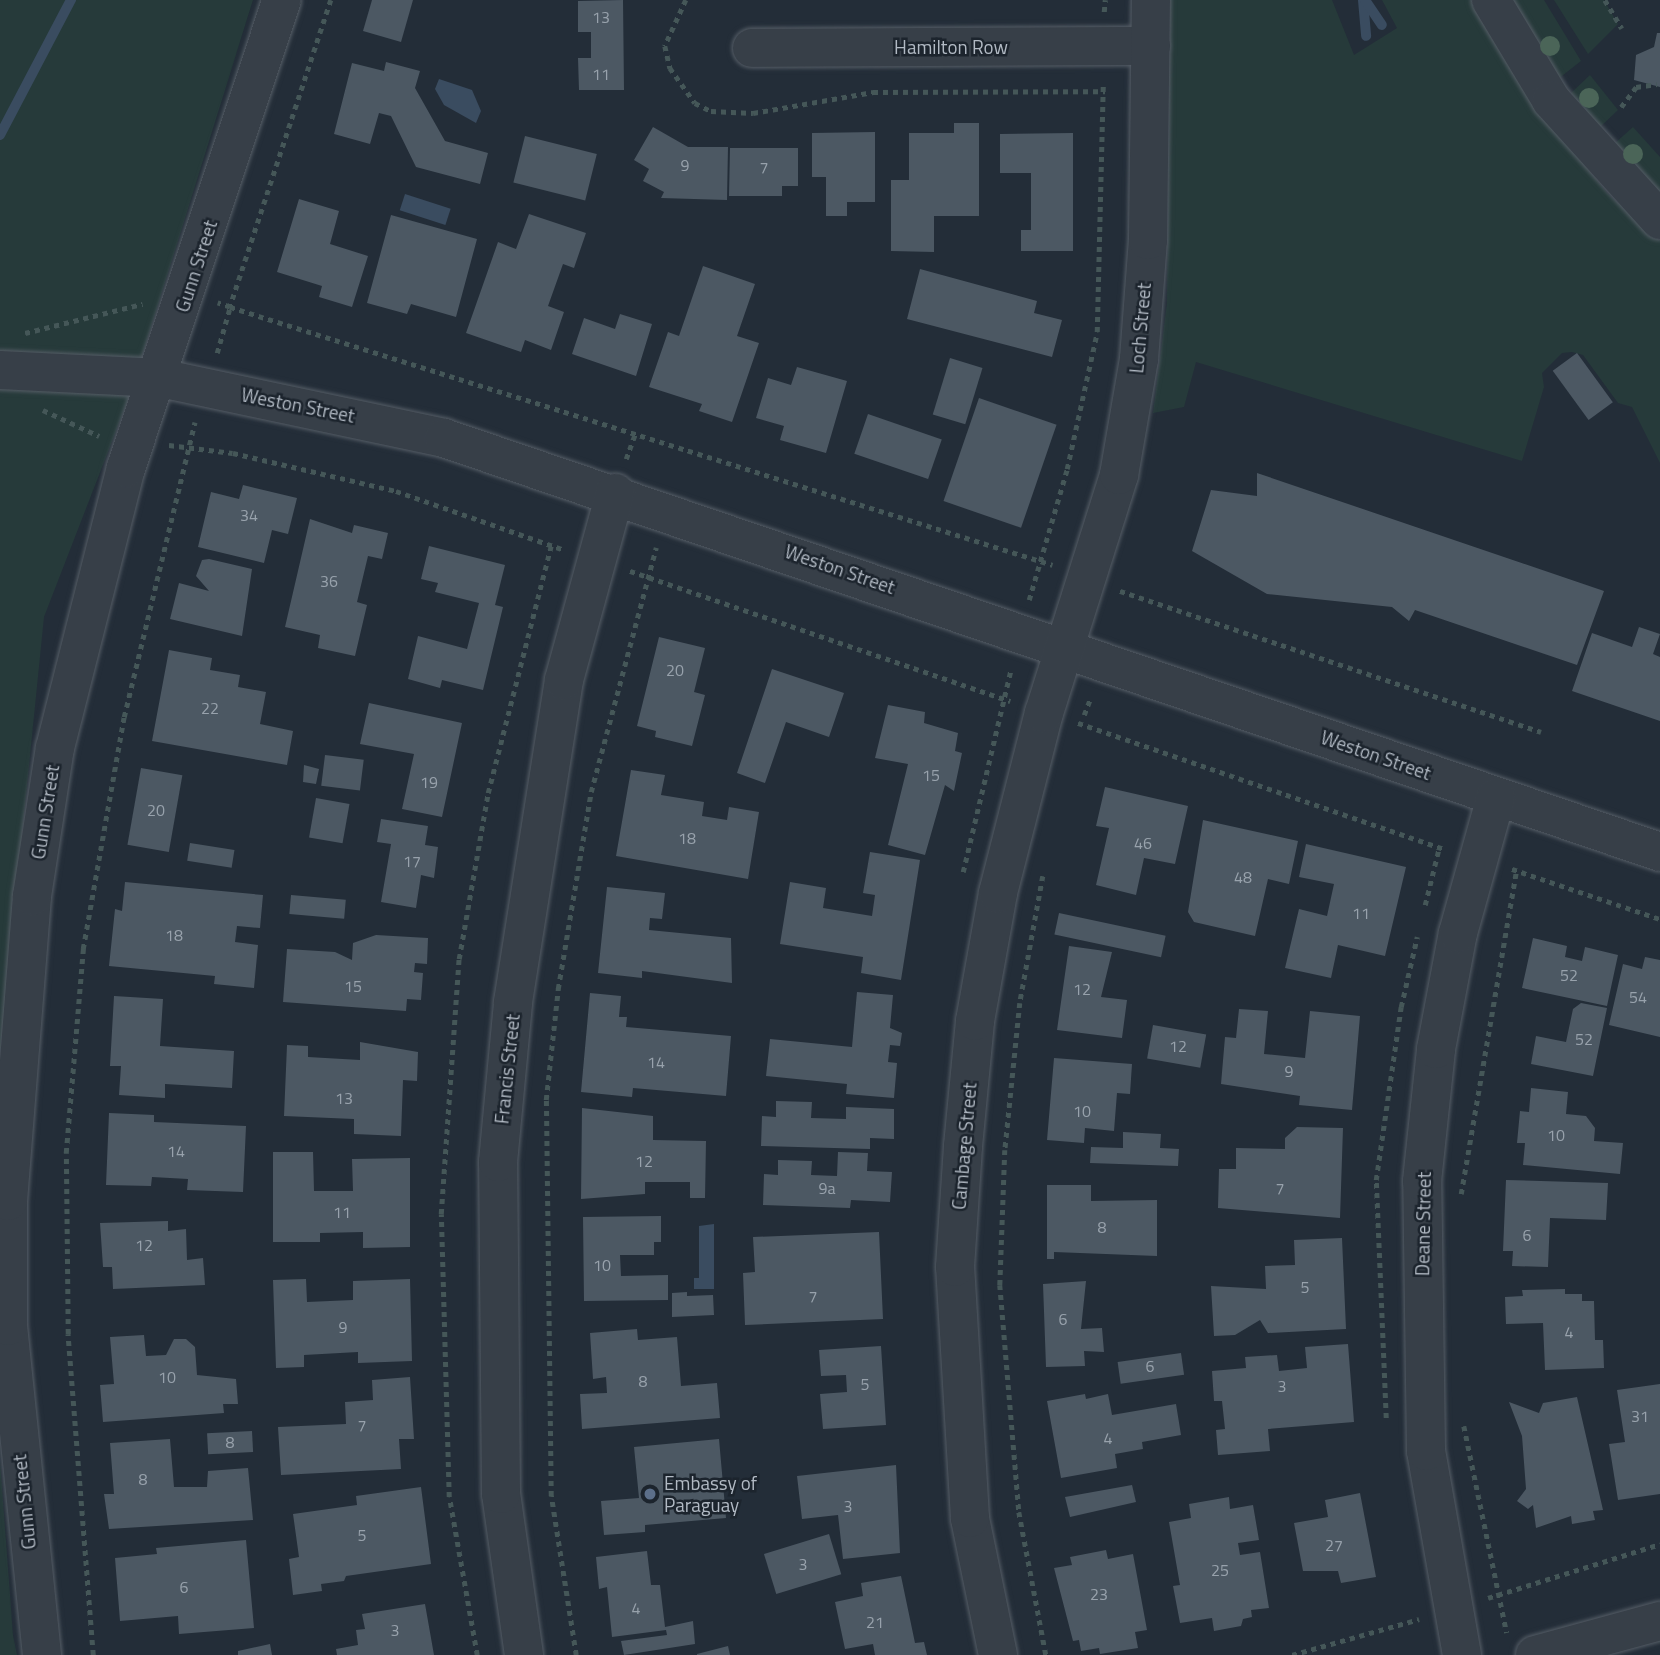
<!DOCTYPE html>
<html>
<head>
<meta charset="utf-8">
<style>
	body { margin:0 }
	#map { position:relative; width:1660px; height:1655px; overflow:hidden; background:#232d38; font-family:"Titillium Web",sans-serif }
	div>[style] { position:absolute }
	[style*='--x'] { left:calc(var(--x)*1px); top:calc(var(--y)*1px); width:calc(var(--w)*1px); rotate:calc(var(--a)*1deg) }
	.green>* { inset:0; background:#263a3a }
	.water>* { inset:0; background:#3a4c60; transform-origin:0 0 }
	.stream>* { height:10px; margin:-5px; padding:0 5px; transform-origin:5px; border-radius:5px; background:#3a4c60 }
	.building>* { inset:0; background:#4c5863; transform-origin:0 0 }
	.path>* { height:4.5px; margin-top:-2.25px; transform-origin:0; background:repeating-linear-gradient(90deg,#455758 0 5px,transparent 0 10px) }
	.roads { filter:drop-shadow(0 0 2px #555d66) drop-shadow(0 0 2px #555d66) }
	.minor>* { height:38px; margin:-19px; padding:0 19px; transform-origin:19px; border-radius:19px; background:#373f48 }
	.trees>* { width:20px; height:20px; margin:-10px; border-radius:50%; background:#4b6558 }
	.dots>* { width:19px; height:19px; translate:-50% -50%; box-sizing:border-box; border:4px solid #1c242d; border-radius:50% }
	span { translate:-50% -50%; white-space:nowrap; text-align:center; line-height:1.15; -webkit-text-stroke:5px #1c242d; paint-order:stroke }
	.number-label { font-size:16px; color:#98a2ac }
	.number-label span { -webkit-text-stroke-width:0 }
	.street-label { font-size:19px; color:#b2bac4 }
	.poi-label { font-size:19px; color:#b2bac4 }
	.left { translate:0 -50%; text-align:left }
</style>
</head>
<body>
<div id="map">
	<div class="green">
		<div style="clip-path:polygon(0 0,253px 0,130px 395px,44px 617px,0 1053px)"></div>
		<div style="clip-path:polygon(1170px 0,1332px 0,1354px 55px,1397px 28px,1382px 0,1475px 0,1543px 114px,1608px 194px,1660px 241px,1660px 463px,1632px 407px,1618px 403px,1583px 355px,1572px 352px,1562px 353px,1542px 373px,1544px 387px,1522px 461px,1196px 362px,1184px 407px,1153px 413px,1167px 303px)"></div>
		<div style="clip-path:polygon(1511px 0,1544px 0,1581px 61px,1558px 79px)"></div>
		<div style="clip-path:polygon(1554px 0,1604px 0,1618px 24px,1588px 54px)"></div>
		<div style="clip-path:polygon(1590px 75px,1618px 110px,1598px 129px,1571px 93px)"></div>
		<div style="clip-path:polygon(1633px 127px,1660px 157px,1660px 196px,1614px 144px)"></div>
		<div style="clip-path:polygon(0 1461px,13px 1635px,17px 1655px,0 1655px)"></div>
	</div>
	<div class="water">
		<div style="clip-path:polygon(439px 79px,472px 90px,481px 111px,476px 123px,444px 105px,435px 89px)"></div>
		<div style="left:405px;top:194px;width:48px;height:17px;rotate:18deg"></div>
		<div style="clip-path:polygon(714px 1224px,714px 1289px,694px 1289px,694px 1278px,699px 1278px,699px 1226px)"></div>
	</div>
	<div class="stream">
		<div style="--x:1363;--y:0;--w:36;--a:85"></div>
		<div style="--x:1365;--y:0;--w:30;--a:56"></div>
		<div style="--x:0;--y:135;--w:153;--a:-62.3"></div>
	</div>
	<div class="building">
		<div style="clip-path:polygon(372px 0,413px 0,401px 42px,363px 31px)"></div>
		<div style="clip-path:polygon(623px 0,624px 90px,579px 90px,578px 58px,591px 58px,591px 32px,578px 32px,578px 1px)"></div>
		<div style="clip-path:polygon(1657px 33px,1660px 33px,1660px 87px,1634px 80px,1636px 55px,1654px 47px)"></div>
		<div style="clip-path:polygon(386px 62px,420px 71px,415px 88px,445px 141px,488px 153px,480px 184px,416px 167px,391px 116px,379px 113px,370px 144px,334px 134px,352px 63px,384px 71px)"></div>
		<div style="clip-path:polygon(954px 123px,979px 123px,979px 216px,934px 216px,934px 252px,891px 251px,891px 180px,909px 180px,909px 133px,954px 133px)"></div>
		<div style="clip-path:polygon(653px 127px,688px 147px,728px 147px,727px 200px,661px 198px,664px 192px,643px 181px,649px 169px,634px 160px)"></div>
		<div style="clip-path:polygon(875px 132px,875px 202px,847px 202px,847px 216px,826px 216px,826px 177px,812px 177px,812px 133px)"></div>
		<div style="clip-path:polygon(1073px 133px,1073px 251px,1021px 251px,1021px 230px,1031px 230px,1031px 173px,1000px 173px,1000px 134px)"></div>
		<div style="left:525px;top:136px;width:74px;height:48px;rotate:14deg"></div>
		<div style="clip-path:polygon(730px 148px,798px 148px,798px 186px,782px 186px,782px 196px,729px 196px)"></div>
		<div style="clip-path:polygon(299px 199px,339px 211px,330px 244px,368px 256px,352px 307px,319px 297px,322px 286px,277px 272px)"></div>
		<div style="clip-path:polygon(529px 214px,586px 233px,574px 268px,563px 264px,548px 306px,564px 312px,551px 350px,525px 340px,521px 352px,466px 333px,498px 242px,516px 249px)"></div>
		<div style="clip-path:polygon(391px 215px,477px 239px,456px 317px,411px 304px,407px 314px,367px 303px)"></div>
		<div style="clip-path:polygon(703px 266px,755px 284px,737px 336px,759px 343px,732px 422px,699px 411px,702px 404px,649px 387px,668px 332px,679px 336px)"></div>
		<div style="clip-path:polygon(920px 269px,1037px 301px,1034px 313px,1062px 320px,1052px 357px,907px 319px)"></div>
		<div style="clip-path:polygon(620px 314px,652px 324px,636px 376px,572px 354px,584px 318px,615px 329px)"></div>
		<div style="left:1577px;top:353px;width:61px;height:30px;rotate:54deg"></div>
		<div style="left:950px;top:358px;width:34px;height:59px;rotate:17deg"></div>
		<div style="clip-path:polygon(797px 367px,847px 381px,826px 453px,780px 440px,784px 426px,756px 418px,768px 378px,791px 385px)"></div>
		<div style="left:979px;top:398px;width:82px;height:109px;rotate:19deg"></div>
		<div style="left:868px;top:414px;width:78px;height:42px;rotate:19deg"></div>
		<div style="clip-path:polygon(1257px 473px,1604px 591px,1577px 665px,1415px 610px,1409px 621px,1392px 607px,1267px 594px,1192px 551px,1211px 490px,1257px 496px)"></div>
		<div style="clip-path:polygon(243px 485px,297px 498px,288px 534px,272px 530px,264px 563px,198px 547px,211px 492px,239px 499px)"></div>
		<div style="clip-path:polygon(310px 519px,352px 533px,354px 525px,388px 533px,382px 559px,368px 556px,357px 602px,367px 605px,355px 656px,318px 648px,320px 635px,285px 627px)"></div>
		<div style="clip-path:polygon(429px 546px,505px 565px,495px 605px,503px 607px,483px 690px,442px 680px,440px 688px,408px 679px,418px 636px,467px 649px,479px 603px,435px 592px,438px 583px,421px 579px)"></div>
		<div style="clip-path:polygon(209px 559px,252px 569px,242px 636px,170px 619px,179px 583px,209px 591px,196px 576px,202px 560px)"></div>
		<div style="clip-path:polygon(1639px 627px,1660px 634px,1653px 654px,1660px 657px,1660px 721px,1572px 691px,1592px 633px,1632px 647px)"></div>
		<div style="clip-path:polygon(659px 637px,705px 648px,694px 692px,705px 695px,692px 746px,655px 737px,656px 731px,637px 726px)"></div>
		<div style="clip-path:polygon(169px 650px,212px 658px,210px 670px,240px 675px,238px 687px,266px 692px,260px 724px,293px 731px,287px 765px,152px 741px)"></div>
		<div style="clip-path:polygon(772px 669px,844px 693px,829px 737px,786px 722px,765px 783px,737px 773px)"></div>
		<div style="clip-path:polygon(369px 703px,462px 723px,442px 817px,402px 809px,414px 754px,360px 744px)"></div>
		<div style="clip-path:polygon(888px 705px,925px 712px,924px 723px,958px 733px,955px 751px,962px 753px,954px 791px,945px 785px,925px 855px,888px 845px,908px 764px,875px 758px)"></div>
		<div style="left:325px;top:755px;width:39px;height:31px;rotate:7deg"></div>
		<div style="clip-path:polygon(304px 765px,319px 769px,316px 784px,303px 782px)"></div>
		<div style="left:141px;top:768px;width:42px;height:78px;rotate:10deg"></div>
		<div style="clip-path:polygon(631px 770px,665px 775px,661px 795px,704px 802px,702px 816px,727px 820px,729px 807px,759px 812px,748px 879px,616px 856px)"></div>
		<div style="clip-path:polygon(1105px 787px,1188px 806px,1175px 864px,1144px 858px,1136px 895px,1096px 885px,1109px 828px,1096px 826px)"></div>
		<div style="left:316px;top:798px;width:34px;height:40px;rotate:10deg"></div>
		<div style="clip-path:polygon(381px 819px,428px 826px,425px 845px,438px 847px,434px 878px,421px 875px,416px 908px,381px 902px,391px 844px,377px 842px)"></div>
		<div style="clip-path:polygon(1203px 820px,1298px 841px,1289px 884px,1268px 879px,1255px 936px,1194px 922px,1188px 912px)"></div>
		<div style="left:190px;top:843px;width:45px;height:18px;rotate:9deg"></div>
		<div style="clip-path:polygon(1306px 844px,1406px 867px,1385px 956px,1338px 945px,1331px 978px,1285px 968px,1299px 909px,1327px 916px,1334px 884px,1299px 877px)"></div>
		<div style="clip-path:polygon(870px 852px,920px 860px,901px 980px,861px 973px,863px 957px,780px 944px,790px 882px,826px 888px,823px 908px,872px 916px,875px 895px,863px 893px)"></div>
		<div style="clip-path:polygon(125px 882px,263px 895px,260px 928px,237px 926px,235px 942px,258px 945px,254px 988px,214px 984px,215px 976px,109px 966px,115px 909px,122px 911px)"></div>
		<div style="clip-path:polygon(607px 887px,665px 893px,662px 919px,650px 918px,649px 930px,731px 938px,732px 983px,642px 971px,642px 978px,598px 973px)"></div>
		<div style="left:291px;top:895px;width:55px;height:19px;rotate:5deg"></div>
		<div style="left:1059px;top:913px;width:109px;height:22px;rotate:12deg"></div>
		<div style="clip-path:polygon(376px 935px,428px 938px,427px 964px,415px 963px,414px 972px,423px 973px,421px 1000px,407px 999px,406px 1011px,283px 1002px,287px 949px,335px 952px,352px 960px,353px 943px)"></div>
		<div style="clip-path:polygon(1533px 938px,1567px 946px,1565px 957px,1582px 961px,1585px 947px,1618px 955px,1607px 1006px,1522px 988px)"></div>
		<div style="clip-path:polygon(1069px 946px,1112px 952px,1101px 997px,1127px 1000px,1122px 1038px,1057px 1030px)"></div>
		<div style="clip-path:polygon(1645px 957px,1660px 960px,1660px 1037px,1609px 1025px,1623px 964px,1642px 969px)"></div>
		<div style="clip-path:polygon(857px 992px,893px 995px,890px 1028px,902px 1033px,900px 1046px,890px 1045px,888px 1062px,897px 1063px,894px 1098px,846px 1094px,847px 1084px,766px 1076px,770px 1039px,852px 1047px)"></div>
		<div style="clip-path:polygon(590px 993px,621px 996px,619px 1017px,627px 1017px,626px 1027px,731px 1036px,726px 1096px,633px 1088px,632px 1097px,581px 1092px)"></div>
		<div style="clip-path:polygon(114px 996px,163px 999px,160px 1046px,234px 1051px,232px 1088px,165px 1084px,165px 1098px,119px 1095px,121px 1066px,110px 1066px)"></div>
		<div style="clip-path:polygon(1581px 1003px,1607px 1008px,1593px 1076px,1531px 1064px,1536px 1036px,1566px 1042px,1573px 1009px)"></div>
		<div style="clip-path:polygon(1239px 1009px,1268px 1011px,1264px 1054px,1305px 1058px,1310px 1011px,1360px 1016px,1352px 1110px,1299px 1105px,1300px 1096px,1221px 1084px,1225px 1037px,1236px 1038px)"></div>
		<div style="left:1153px;top:1025px;width:54px;height:34px;rotate:10deg"></div>
		<div style="clip-path:polygon(360px 1042px,418px 1052px,417px 1081px,403px 1080px,401px 1136px,354px 1134px,354px 1119px,284px 1116px,287px 1045px,308px 1046px,308px 1057px,360px 1060px)"></div>
		<div style="clip-path:polygon(1054px 1058px,1132px 1064px,1130px 1094px,1117px 1093px,1114px 1131px,1085px 1128px,1084px 1143px,1047px 1140px)"></div>
		<div style="clip-path:polygon(1531px 1088px,1568px 1092px,1566px 1114px,1586px 1116px,1595px 1128px,1594px 1141px,1623px 1143px,1620px 1174px,1523px 1165px,1525px 1143px,1517px 1143px,1520px 1111px,1529px 1112px)"></div>
		<div style="clip-path:polygon(776px 1101px,812px 1102px,811px 1118px,846px 1119px,846px 1107px,894px 1109px,894px 1139px,870px 1138px,870px 1149px,761px 1146px,762px 1116px,776px 1117px)"></div>
		<div style="clip-path:polygon(582px 1108px,653px 1116px,653px 1140px,706px 1141px,705px 1198px,690px 1198px,690px 1182px,645px 1182px,645px 1194px,581px 1199px)"></div>
		<div style="clip-path:polygon(109px 1113px,154px 1115px,154px 1122px,246px 1126px,243px 1192px,187px 1190px,188px 1179px,152px 1177px,151px 1186px,106px 1185px)"></div>
		<div style="clip-path:polygon(1297px 1127px,1343px 1128px,1340px 1218px,1218px 1208px,1219px 1169px,1236px 1169px,1236px 1148px,1285px 1149px,1285px 1138px)"></div>
		<div style="clip-path:polygon(1123px 1132px,1161px 1134px,1160px 1148px,1179px 1149px,1178px 1166px,1090px 1163px,1091px 1147px,1123px 1148px)"></div>
		<div style="clip-path:polygon(273px 1152px,313px 1152px,314px 1191px,353px 1191px,352px 1159px,410px 1158px,410px 1247px,363px 1248px,363px 1232px,320px 1233px,320px 1242px,273px 1242px)"></div>
		<div style="clip-path:polygon(838px 1152px,868px 1153px,867px 1171px,892px 1172px,890px 1202px,851px 1200px,850px 1208px,763px 1205px,764px 1174px,778px 1175px,778px 1160px,812px 1161px,811px 1175px,837px 1176px)"></div>
		<div style="clip-path:polygon(1506px 1180px,1608px 1183px,1606px 1220px,1550px 1218px,1548px 1267px,1512px 1266px,1513px 1251px,1503px 1251px)"></div>
		<div style="clip-path:polygon(1047px 1185px,1091px 1185px,1091px 1201px,1157px 1200px,1157px 1256px,1054px 1252px,1054px 1259px,1047px 1259px)"></div>
		<div style="clip-path:polygon(661px 1216px,661px 1242px,654px 1242px,654px 1255px,620px 1255px,621px 1276px,668px 1275px,668px 1300px,584px 1301px,583px 1217px)"></div>
		<div style="clip-path:polygon(168px 1221px,168px 1231px,186px 1229px,187px 1260px,203px 1258px,205px 1285px,113px 1289px,112px 1267px,103px 1267px,100px 1223px)"></div>
		<div style="clip-path:polygon(879px 1232px,883px 1319px,745px 1325px,743px 1273px,755px 1272px,753px 1237px)"></div>
		<div style="clip-path:polygon(1342px 1238px,1346px 1329px,1268px 1333px,1260px 1320px,1235px 1335px,1214px 1336px,1211px 1286px,1266px 1289px,1265px 1266px,1295px 1265px,1294px 1240px)"></div>
		<div style="clip-path:polygon(306px 1279px,307px 1302px,353px 1300px,353px 1281px,410px 1279px,412px 1361px,358px 1363px,358px 1352px,304px 1355px,304px 1367px,276px 1368px,273px 1280px)"></div>
		<div style="clip-path:polygon(1086px 1281px,1081px 1329px,1102px 1328px,1104px 1352px,1084px 1351px,1085px 1366px,1046px 1367px,1043px 1284px)"></div>
		<div style="clip-path:polygon(1565px 1289px,1565px 1294px,1582px 1294px,1582px 1301px,1594px 1301px,1595px 1340px,1603px 1340px,1604px 1368px,1545px 1370px,1543px 1323px,1506px 1324px,1505px 1297px,1523px 1296px,1522px 1290px)"></div>
		<div style="clip-path:polygon(687px 1292px,687px 1296px,713px 1295px,714px 1315px,672px 1317px,672px 1293px)"></div>
		<div style="clip-path:polygon(637px 1329px,638px 1340px,677px 1337px,681px 1386px,717px 1383px,720px 1418px,582px 1429px,580px 1394px,607px 1393px,606px 1377px,593px 1379px,590px 1333px)"></div>
		<div style="clip-path:polygon(144px 1335px,146px 1356px,166px 1355px,174px 1339px,186px 1339px,195px 1347px,197px 1375px,236px 1379px,238px 1404px,223px 1404px,224px 1413px,103px 1422px,100px 1385px,114px 1384px,110px 1337px)"></div>
		<div style="clip-path:polygon(1348px 1344px,1354px 1422px,1268px 1429px,1270px 1451px,1218px 1455px,1216px 1430px,1225px 1429px,1222px 1401px,1214px 1401px,1212px 1371px,1246px 1368px,1245px 1357px,1277px 1355px,1279px 1371px,1307px 1368px,1305px 1347px)"></div>
		<div style="clip-path:polygon(881px 1346px,886px 1425px,823px 1429px,820px 1394px,847px 1392px,846px 1375px,821px 1376px,819px 1350px)"></div>
		<div style="left:1181px;top:1353px;width:22px;height:64px;rotate:82deg"></div>
		<div style="clip-path:polygon(410px 1377px,414px 1439px,399px 1439px,401px 1469px,281px 1475px,278px 1427px,346px 1424px,345px 1402px,373px 1400px,372px 1380px)"></div>
		<div style="clip-path:polygon(1660px 1384px,1660px 1494px,1618px 1500px,1609px 1444px,1625px 1442px,1617px 1390px)"></div>
		<div style="clip-path:polygon(1085px 1394px,1086px 1399px,1108px 1394px,1112px 1415px,1176px 1404px,1181px 1435px,1142px 1442px,1143px 1449px,1115px 1454px,1117px 1468px,1061px 1478px,1047px 1401px)"></div>
		<div style="clip-path:polygon(1577px 1397px,1603px 1510px,1593px 1511px,1595px 1520px,1572px 1524px,1571px 1516px,1536px 1528px,1533px 1505px,1528px 1509px,1517px 1501px,1526px 1489px,1522px 1436px,1509px 1402px,1539px 1413px,1543px 1403px)"></div>
		<div style="left:252px;top:1431px;width:21px;height:45px;rotate:87deg"></div>
		<div style="clip-path:polygon(170px 1439px,174px 1487px,207px 1487px,208px 1471px,248px 1468px,253px 1520px,109px 1529px,104px 1494px,114px 1494px,110px 1443px)"></div>
		<div style="clip-path:polygon(719px 1439px,726px 1518px,645px 1525px,645px 1532px,604px 1535px,601px 1501px,639px 1498px,634px 1447px)"></div>
		<div style="clip-path:polygon(896px 1465px,900px 1553px,843px 1559px,838px 1515px,802px 1519px,797px 1476px)"></div>
		<div style="clip-path:polygon(1132px 1485px,1136px 1502px,1070px 1517px,1065px 1497px)"></div>
		<div style="clip-path:polygon(421px 1487px,431px 1564px,346px 1576px,344px 1581px,321px 1584px,322px 1591px,293px 1595px,289px 1559px,299px 1557px,293px 1514px,357px 1505px,356px 1496px)"></div>
		<div style="clip-path:polygon(1360px 1493px,1376px 1577px,1341px 1583px,1338px 1571px,1303px 1571px,1294px 1523px,1328px 1517px,1325px 1500px)"></div>
		<div style="clip-path:polygon(1229px 1497px,1230px 1509px,1253px 1505px,1259px 1540px,1238px 1543px,1240px 1555px,1260px 1552px,1269px 1608px,1251px 1610px,1252px 1617px,1243px 1619px,1241px 1626px,1214px 1631px,1212px 1618px,1180px 1623px,1173px 1586px,1180px 1585px,1169px 1522px,1191px 1518px,1189px 1504px)"></div>
		<div style="left:829px;top:1534px;width:42px;height:68px;rotate:73deg"></div>
		<div style="clip-path:polygon(246px 1540px,254px 1628px,179px 1634px,178px 1616px,120px 1621px,115px 1558px,157px 1554px,156px 1548px)"></div>
		<div style="clip-path:polygon(1106px 1550px,1108px 1559px,1133px 1554px,1147px 1630px,1135px 1632px,1138px 1648px,1100px 1654px,1099px 1648px,1081px 1651px,1079px 1640px,1073px 1641px,1054px 1568px,1072px 1565px,1070px 1557px)"></div>
		<div style="clip-path:polygon(647px 1551px,651px 1585px,660px 1585px,665px 1627px,693px 1621px,695px 1644px,624px 1655px,621px 1641px,667px 1635px,666px 1630px,612px 1637px,607px 1587px,599px 1589px,596px 1557px)"></div>
		<div style="clip-path:polygon(901px 1576px,915px 1643px,924px 1642px,927px 1655px,875px 1655px,873px 1644px,845px 1649px,835px 1602px,863px 1596px,861px 1583px)"></div>
		<div style="clip-path:polygon(425px 1604px,434px 1655px,337px 1655px,336px 1649px,358px 1645px,356px 1630px,365px 1629px,362px 1614px)"></div>
		<div style="clip-path:polygon(270px 1644px,272px 1655px,238px 1655px,238px 1651px)"></div>
		<div style="clip-path:polygon(728px 1646px,730px 1655px,697px 1655px,697px 1654px)"></div>
	</div>
	<div class="path">
		<div style="--x:331;--y:0;--w:323;--a:108.2"></div>
		<div style="--x:230;--y:307;--w:862;--a:17.41"></div>
		<div style="--x:686;--y:0;--w:51;--a:114.5"></div>
		<div style="--x:665;--y:46;--w:23;--a:77"></div>
		<div style="--x:670;--y:68;--w:43;--a:54.5"></div>
		<div style="--x:695;--y:103;--w:18;--a:27"></div>
		<div style="--x:711;--y:111;--w:42;--a:2.7"></div>
		<div style="--x:753;--y:113;--w:122;--a:-9.9"></div>
		<div style="--x:873;--y:92;--w:232;--a:-0.2"></div>
		<div style="--x:1605;--y:0;--w:33;--a:59"></div>
		<div style="--x:1104;--y:12;--w:12;--a:-85"></div>
		<div style="--x:1621;--y:107;--w:25;--a:-53"></div>
		<div style="--x:1636;--y:87;--w:21;--a:-8"></div>
		<div style="--x:25;--y:333;--w:121;--a:-13.9"></div>
		<div style="--x:217;--y:353;--w:48;--a:-74.2"></div>
		<div style="--x:230;--y:307;--w:13;--a:-162"></div>
		<div style="--x:43;--y:410;--w:62;--a:24.9"></div>
		<div style="--x:169;--y:445;--w:64;--a:7.1"></div>
		<div style="--x:233;--y:453;--w:167;--a:13.1"></div>
		<div style="--x:396;--y:491;--w:176;--a:19.3"></div>
		<div style="--x:626;--y:459;--w:27;--a:-70"></div>
		<div style="--x:630;--y:571;--w:402;--a:18.9"></div>
		<div style="--x:1120;--y:591;--w:444;--a:18.5"></div>
		<div style="--x:1029;--y:600;--w:136;--a:-73.8"></div>
		<div style="--x:1067;--y:469;--w:140;--a:-77.6"></div>
		<div style="--x:1097;--y:332;--w:250;--a:-88.6"></div>
		<div style="--x:1084;--y:715;--w:19;--a:-69"></div>
		<div style="--x:1078;--y:723;--w:386;--a:19"></div>
		<div style="--x:1512;--y:869;--w:156;--a:18.7"></div>
		<div style="--x:963;--y:872;--w:209;--a:-76.7"></div>
		<div style="--x:1043;--y:876;--w:129;--a:100.3"></div>
		<div style="--x:1020;--y:1003;--w:148;--a:95.8"></div>
		<div style="--x:1005;--y:1150;--w:135;--a:92.1"></div>
		<div style="--x:1000;--y:1285;--w:228;--a:85.2"></div>
		<div style="--x:1019;--y:1512;--w:146;--a:79.3"></div>
		<div style="--x:1425;--y:905;--w:59;--a:-76.2"></div>
		<div style="--x:1461;--y:1194;--w:328;--a:-80.3"></div>
		<div style="--x:1386;--y:1418;--w:238;--a:-92.4"></div>
		<div style="--x:1376;--y:1180;--w:175;--a:-81.8"></div>
		<div style="--x:1401;--y:1007;--w:72;--a:-77.1"></div>
		<div style="--x:1464;--y:1426;--w:211;--a:78.3"></div>
		<div style="--x:1488;--y:1598;--w:180;--a:-17.4"></div>
		<div style="--x:93;--y:1655;--w:322;--a:-94.5"></div>
		<div style="--x:68;--y:1334;--w:181;--a:-90.6"></div>
		<div style="--x:66;--y:1153;--w:205;--a:-85.2"></div>
		<div style="--x:83;--y:949;--w:236;--a:-80"></div>
		<div style="--x:124;--y:717;--w:303;--a:-76.5"></div>
		<div style="--x:477;--y:1655;--w:160;--a:-100"></div>
		<div style="--x:449;--y:1497;--w:283;--a:-91.6"></div>
		<div style="--x:441;--y:1214;--w:256;--a:-86"></div>
		<div style="--x:459;--y:959;--w:169;--a:-80.1"></div>
		<div style="--x:488;--y:793;--w:256;--a:-75.7"></div>
		<div style="--x:576;--y:1655;--w:161;--a:-98.9"></div>
		<div style="--x:551;--y:1496;--w:396;--a:-90.7"></div>
		<div style="--x:546;--y:1100;--w:112;--a:-83.8"></div>
		<div style="--x:558;--y:989;--w:200;--a:-80.5"></div>
		<div style="--x:591;--y:792;--w:253;--a:-75.1"></div>
		<div style="--x:1292;--y:1655;--w:132;--a:-15.8"></div>
	</div>
	<div class="roads">
		<div class="minor">
			<div style="--x:1491;--y:0;--w:117;--a:59"></div>
			<div style="--x:1551;--y:100;--w:162;--a:47.8"></div>
			<div style="--x:752;--y:48;--w:399;--a:-0.3"></div>
			<div style="--x:0;--y:370;--w:160;--a:2.9"></div>
			<div style="--x:160;--y:378;--w:290;--a:11.9"></div>
			<div style="--x:444;--y:438;--w:1285;--a:18.8"></div>
			<div style="--x:42;--y:1655;--w:331;--a:-95.9"></div>
			<div style="--x:8;--y:1326;--w:125;--a:-90"></div>
			<div style="--x:8;--y:1201;--w:306;--a:-85.5"></div>
			<div style="--x:32;--y:896;--w:150;--a:-81.2"></div>
			<div style="--x:55;--y:748;--w:289;--a:-75.8"></div>
			<div style="--x:126;--y:468;--w:493;--a:-71.6"></div>
			<div style="--x:524;--y:1655;--w:163;--a:-98.1"></div>
			<div style="--x:501;--y:1494;--w:332;--a:-90.5"></div>
			<div style="--x:498;--y:1162;--w:161;--a:-84.6"></div>
			<div style="--x:513;--y:1002;--w:326;--a:-81"></div>
			<div style="--x:564;--y:680;--w:194;--a:-74.7"></div>
			<div style="--x:998;--y:1655;--w:140;--a:-101.6"></div>
			<div style="--x:970;--y:1518;--w:251;--a:-93.4"></div>
			<div style="--x:955;--y:1267;--w:121;--a:-86.2"></div>
			<div style="--x:963;--y:1146;--w:126;--a:-84.5"></div>
			<div style="--x:975;--y:1021;--w:130;--a:-79.8"></div>
			<div style="--x:998;--y:893;--w:186;--a:-75.7"></div>
			<div style="--x:1044;--y:713;--w:250;--a:-72.5"></div>
			<div style="--x:1119;--y:475;--w:118;--a:-80.2"></div>
			<div style="--x:1139;--y:359;--w:119;--a:-85.7"></div>
			<div style="--x:1148;--y:240;--w:240;--a:-89.3"></div>
			<div style="--x:1462;--y:1655;--w:207;--a:-100"></div>
			<div style="--x:1426;--y:1451;--w:270;--a:-90.8"></div>
			<div style="--x:1422;--y:1181;--w:133;--a:-83.9"></div>
			<div style="--x:1436;--y:1049;--w:118;--a:-79.3"></div>
			<div style="--x:1458;--y:933;--w:141;--a:-74.4"></div>
			<div style="--x:1535;--y:1655;--w:130;--a:-15.2"></div>
		</div>
	</div>
	<div class="trees">
		<div style="left:1550px;top:46px"></div>
		<div style="left:1589px;top:98px"></div>
		<div style="left:1633px;top:154px"></div>
	</div>
	<div class="dots">
		<div style="left:650px;top:1494px;background:#5c6f8a"></div>
	</div>
	<div class="number-label">
		<span style="left:601px;top:17px">13</span>
		<span style="left:601px;top:74px">11</span>
		<span style="left:685px;top:165px">9</span>
		<span style="left:764px;top:167px">7</span>
		<span style="left:249px;top:515px">34</span>
		<span style="left:329px;top:581px">36</span>
		<span style="left:675px;top:670px">20</span>
		<span style="left:210px;top:708px">22</span>
		<span style="left:931px;top:775px">15</span>
		<span style="left:429px;top:782px">19</span>
		<span style="left:156px;top:810px">20</span>
		<span style="left:687px;top:838px">18</span>
		<span style="left:1143px;top:843px">46</span>
		<span style="left:412px;top:861px">17</span>
		<span style="left:1243px;top:877px">48</span>
		<span style="left:1361px;top:913px">11</span>
		<span style="left:174px;top:935px">18</span>
		<span style="left:1569px;top:975px">52</span>
		<span style="left:353px;top:986px">15</span>
		<span style="left:1082px;top:989px">12</span>
		<span style="left:1638px;top:997px">54</span>
		<span style="left:1584px;top:1039px">52</span>
		<span style="left:1178px;top:1046px">12</span>
		<span style="left:656px;top:1062px">14</span>
		<span style="left:1289px;top:1071px">9</span>
		<span style="left:344px;top:1098px">13</span>
		<span style="left:1082px;top:1111px">10</span>
		<span style="left:1556px;top:1135px">10</span>
		<span style="left:176px;top:1151px">14</span>
		<span style="left:644px;top:1161px">12</span>
		<span style="left:827px;top:1188px">9a</span>
		<span style="left:1280px;top:1188px">7</span>
		<span style="left:342px;top:1212px">11</span>
		<span style="left:1102px;top:1227px">8</span>
		<span style="left:1527px;top:1235px">6</span>
		<span style="left:144px;top:1245px">12</span>
		<span style="left:602px;top:1265px">10</span>
		<span style="left:1305px;top:1287px">5</span>
		<span style="left:813px;top:1296px">7</span>
		<span style="left:1063px;top:1319px">6</span>
		<span style="left:343px;top:1327px">9</span>
		<span style="left:1569px;top:1332px">4</span>
		<span style="left:1150px;top:1366px">6</span>
		<span style="left:167px;top:1377px">10</span>
		<span style="left:643px;top:1381px">8</span>
		<span style="left:865px;top:1384px">5</span>
		<span style="left:1282px;top:1386px">3</span>
		<span style="left:1640px;top:1416px">31</span>
		<span style="left:362px;top:1425px">7</span>
		<span style="left:1108px;top:1438px">4</span>
		<span style="left:230px;top:1442px">8</span>
		<span style="left:143px;top:1479px">8</span>
		<span style="left:848px;top:1506px">3</span>
		<span style="left:362px;top:1535px">5</span>
		<span style="left:1334px;top:1545px">27</span>
		<span style="left:803px;top:1564px">3</span>
		<span style="left:1220px;top:1570px">25</span>
		<span style="left:184px;top:1587px">6</span>
		<span style="left:1099px;top:1594px">23</span>
		<span style="left:636px;top:1608px">4</span>
		<span style="left:875px;top:1622px">21</span>
		<span style="left:395px;top:1630px">3</span>
	</div>
	<div class="street-label">
		<span style="left:951px;top:47px">Hamilton Row</span>
		<span style="left:196px;top:266px;rotate:-72deg">Gunn Street</span>
		<span style="left:1140px;top:328px;rotate:-85deg">Loch Street</span>
		<span style="left:298px;top:405px;rotate:11deg">Weston Street</span>
		<span style="left:840px;top:569px;rotate:19deg">Weston Street</span>
		<span style="left:1376px;top:755px;rotate:19deg">Weston Street</span>
		<span style="left:45px;top:812px;rotate:-81deg">Gunn Street</span>
		<span style="left:507px;top:1069px;rotate:-84deg">Francis Street</span>
		<span style="left:964px;top:1146px;rotate:-85deg">Cambage Street</span>
		<span style="left:1423px;top:1224px;rotate:-89deg">Deane Street</span>
		<span style="left:24px;top:1502px;rotate:-96deg">Gunn Street</span>
	</div>
	<div class="poi-label">
		<span class="left" style="left:664px;top:1494px">Embassy of<br>Paraguay</span>
	</div>
</div>
</body>
</html>
